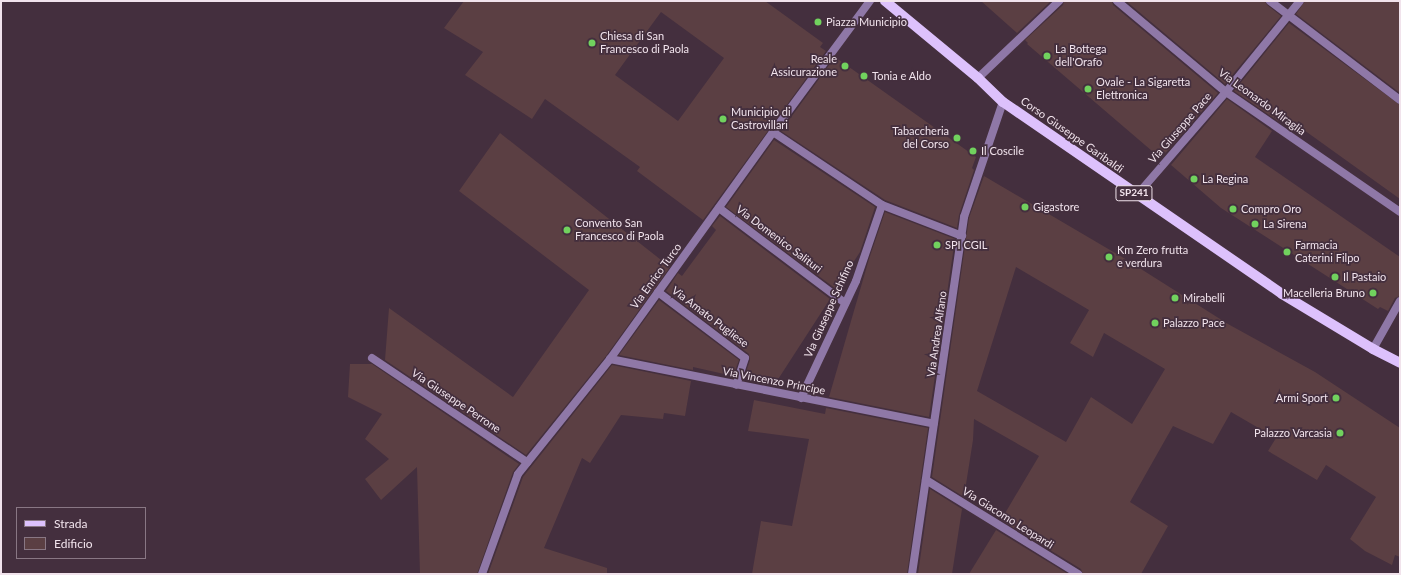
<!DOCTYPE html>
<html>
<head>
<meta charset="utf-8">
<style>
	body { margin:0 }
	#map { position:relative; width:1401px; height:575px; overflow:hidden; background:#442f3e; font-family:Lato,sans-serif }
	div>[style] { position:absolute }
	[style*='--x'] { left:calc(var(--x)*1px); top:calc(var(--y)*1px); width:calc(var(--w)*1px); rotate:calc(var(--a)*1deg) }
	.building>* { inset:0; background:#5b3f43 }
	.street>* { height:8px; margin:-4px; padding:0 4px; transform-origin:4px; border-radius:4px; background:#8f78a7 }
	.primary>* { height:10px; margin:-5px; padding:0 5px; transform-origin:5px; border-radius:5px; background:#ddc1fc }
	.dots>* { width:11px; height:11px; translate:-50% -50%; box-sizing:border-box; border:2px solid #442f3e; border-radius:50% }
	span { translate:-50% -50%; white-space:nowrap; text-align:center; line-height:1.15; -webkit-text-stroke:3.5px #442f3e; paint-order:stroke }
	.shield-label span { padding:1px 3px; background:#442f3e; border:1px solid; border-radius:3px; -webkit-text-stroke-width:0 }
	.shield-label { font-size:10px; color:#f1e3ec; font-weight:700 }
	.poi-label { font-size:11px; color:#f1e3ec }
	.left { translate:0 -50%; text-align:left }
	.right { translate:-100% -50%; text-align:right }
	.street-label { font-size:11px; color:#f1e3ec }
	.frame { position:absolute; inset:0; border:2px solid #f1e3ec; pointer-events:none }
	.legend { position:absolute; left:16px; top:507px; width:130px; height:52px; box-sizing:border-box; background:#442f3e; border:1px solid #897784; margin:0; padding:5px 7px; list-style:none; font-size:12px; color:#f1e3ec }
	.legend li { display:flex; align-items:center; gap:8px; height:20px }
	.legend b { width:20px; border:1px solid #897784 }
</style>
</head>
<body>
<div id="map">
	<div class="building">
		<div style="clip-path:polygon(evenodd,464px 1px,765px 1px,823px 43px,820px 47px,826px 51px,703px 220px,637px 171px,640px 167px,545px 99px,532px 119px,465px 75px,483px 52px,444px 28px,464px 1px,661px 12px,724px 58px,678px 121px,615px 75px,661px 12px)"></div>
		<div style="clip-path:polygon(981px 1px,1051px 1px,1017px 33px)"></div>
		<div style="clip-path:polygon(1064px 1px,1112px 1px,1113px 5px,1218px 93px,1162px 157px,1160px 156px,1159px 157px,1027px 44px,1028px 43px,1025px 40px,1063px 5px)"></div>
		<div style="clip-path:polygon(1126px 1px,1265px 1px,1267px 5px,1281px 16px,1225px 84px)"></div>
		<div style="clip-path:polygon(1305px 1px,1400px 1px,1400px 93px,1296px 14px)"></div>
		<div style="clip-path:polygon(1289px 23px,1400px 105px,1400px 199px,1283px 115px,1278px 121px,1234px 91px)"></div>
		<div style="clip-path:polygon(835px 57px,976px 157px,972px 168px,974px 170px,959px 215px,957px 228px,885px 200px,781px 131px)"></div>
		<div style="clip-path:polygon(1227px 99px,1272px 131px,1255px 157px,1400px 257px,1400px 296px,1395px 298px,1388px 311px,1380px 307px,1378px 309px,1221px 208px,1171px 165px)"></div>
		<div style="clip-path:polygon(500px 133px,670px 267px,606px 356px,526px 455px,385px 360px,389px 308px,513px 397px,589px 290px,459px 191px)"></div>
		<div style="clip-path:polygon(774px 140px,875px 207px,860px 252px,836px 289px,726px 207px)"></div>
		<div style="clip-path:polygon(evenodd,984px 176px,1122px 257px,1228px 324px,1315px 372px,1400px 428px,1400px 557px,1395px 555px,1392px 565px,1365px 551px,1350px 539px,1376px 497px,1326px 465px,1317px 480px,1268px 451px,1276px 438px,1231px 412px,1213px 444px,1173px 426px,1130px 502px,1168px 526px,1141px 574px,1083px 574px,1081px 569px,1001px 520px,1039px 456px,974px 419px,973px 440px,964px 497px,932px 477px,969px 218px,984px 176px,1016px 267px,1089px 310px,1070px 343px,1093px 357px,1104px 333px,1165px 369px,1132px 424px,1091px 397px,1066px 442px,977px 391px,1016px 267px)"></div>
		<div style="clip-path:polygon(885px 212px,955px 239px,929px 417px,829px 397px,869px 259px)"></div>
		<div style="clip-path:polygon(720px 216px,830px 299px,775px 384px,744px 378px,750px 360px,749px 354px,666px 291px,678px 273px,682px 276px,716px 230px,712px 226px)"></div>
		<div style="clip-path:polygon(659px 300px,739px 360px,733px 376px,693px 367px,693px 370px,619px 355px)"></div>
		<div style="clip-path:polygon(350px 364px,372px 364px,519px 464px,513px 472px,477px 574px,420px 574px,417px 467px,381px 500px,365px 479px,389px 459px,365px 439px,382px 414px,348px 397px)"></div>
		<div style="clip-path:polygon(612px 365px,691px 381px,685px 416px,664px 413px,663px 419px,621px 415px,590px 463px,582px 458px,544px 548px,607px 568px,607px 574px,488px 574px,523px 477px)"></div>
		<div style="clip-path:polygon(754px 400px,825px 414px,826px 408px,928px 428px,907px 574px,752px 574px,761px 521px,792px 526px,809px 439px,748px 431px)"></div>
		<div style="clip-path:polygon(930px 489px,962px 509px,952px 574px,918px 574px)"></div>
		<div style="clip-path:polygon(996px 530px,1068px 574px,969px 574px)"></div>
	</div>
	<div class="street">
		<div style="--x:1117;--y:1;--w:142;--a:39.9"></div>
		<div style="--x:1226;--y:92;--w:211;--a:34.6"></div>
		<div style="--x:1270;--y:1;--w:163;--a:37.3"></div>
		<div style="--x:978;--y:78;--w:112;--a:-43.5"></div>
		<div style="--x:773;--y:132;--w:131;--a:33.8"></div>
		<div style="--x:882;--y:205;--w:86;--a:21.2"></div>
		<div style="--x:1137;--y:195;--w:136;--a:-49.2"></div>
		<div style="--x:1226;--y:92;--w:117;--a:-50.9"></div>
		<div style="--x:719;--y:208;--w:158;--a:37"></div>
		<div style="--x:658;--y:292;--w:109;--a:37.2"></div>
		<div style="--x:745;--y:358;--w:28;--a:108"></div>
		<div style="--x:1373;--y:349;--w:55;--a:-60.6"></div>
		<div style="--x:372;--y:358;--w:187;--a:33.9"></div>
		<div style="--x:610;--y:359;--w:330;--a:11.3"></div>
		<div style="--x:801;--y:398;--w:129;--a:-64.8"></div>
		<div style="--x:856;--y:281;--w:80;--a:-71.1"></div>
		<div style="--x:926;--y:480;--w:179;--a:31.7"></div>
		<div style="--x:482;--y:574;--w:106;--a:-70.2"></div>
		<div style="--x:518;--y:474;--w:147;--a:-51.3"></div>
		<div style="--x:610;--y:359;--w:279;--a:-54.3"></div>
		<div style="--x:773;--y:132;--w:163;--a:-53.5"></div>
		<div style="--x:912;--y:574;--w:361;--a:-81.7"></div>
		<div style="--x:964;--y:217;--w:121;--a:-71.3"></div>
	</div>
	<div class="primary">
		<div style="--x:885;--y:1;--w:121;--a:39.6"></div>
		<div style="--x:978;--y:78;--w:35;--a:44"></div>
		<div style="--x:1003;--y:102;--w:339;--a:34.5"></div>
		<div style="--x:1282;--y:294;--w:106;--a:31.1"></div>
		<div style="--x:1373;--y:349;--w:30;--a:27"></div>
	</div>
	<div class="dots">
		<div style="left:818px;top:22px;background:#71d25e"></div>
		<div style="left:592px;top:43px;background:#71d25e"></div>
		<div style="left:1047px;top:56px;background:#71d25e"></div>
		<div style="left:845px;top:66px;background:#71d25e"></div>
		<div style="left:864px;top:76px;background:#71d25e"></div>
		<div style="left:1088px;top:89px;background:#71d25e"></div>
		<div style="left:723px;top:119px;background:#71d25e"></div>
		<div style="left:957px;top:138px;background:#71d25e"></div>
		<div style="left:973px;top:151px;background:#71d25e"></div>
		<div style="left:1194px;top:179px;background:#71d25e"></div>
		<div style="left:1025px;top:207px;background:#71d25e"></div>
		<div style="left:1233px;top:209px;background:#71d25e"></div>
		<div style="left:1255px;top:224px;background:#71d25e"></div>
		<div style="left:567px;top:230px;background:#71d25e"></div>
		<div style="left:937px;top:245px;background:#71d25e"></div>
		<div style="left:1287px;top:252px;background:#71d25e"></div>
		<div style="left:1109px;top:257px;background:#71d25e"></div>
		<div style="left:1335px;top:277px;background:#71d25e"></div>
		<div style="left:1373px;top:293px;background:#71d25e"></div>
		<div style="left:1175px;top:298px;background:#71d25e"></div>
		<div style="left:1155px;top:323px;background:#71d25e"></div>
		<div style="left:1336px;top:398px;background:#71d25e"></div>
		<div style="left:1340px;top:433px;background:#71d25e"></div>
	</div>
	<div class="shield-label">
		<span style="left:1134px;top:193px">SP241</span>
	</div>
	<div class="poi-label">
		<span class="left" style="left:826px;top:22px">Piazza Municipio</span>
		<span class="left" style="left:600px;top:43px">Chiesa di San<br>Francesco di Paola</span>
		<span class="left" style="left:1055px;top:56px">La Bottega<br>dell'Orafo</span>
		<span class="right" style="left:837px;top:66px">Reale<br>Assicurazione</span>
		<span class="left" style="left:872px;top:76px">Tonia e Aldo</span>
		<span class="left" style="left:1096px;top:89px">Ovale - La Sigaretta<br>Elettronica</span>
		<span class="left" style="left:731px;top:119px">Municipio di<br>Castrovillari</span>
		<span class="right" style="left:949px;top:138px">Tabaccheria<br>del Corso</span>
		<span class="left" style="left:981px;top:151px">Il Coscile</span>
		<span class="left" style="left:1202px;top:179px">La Regina</span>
		<span class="left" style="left:1033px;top:207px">Gigastore</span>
		<span class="left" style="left:1241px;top:209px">Compro Oro</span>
		<span class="left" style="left:575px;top:230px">Convento San<br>Francesco di Paola</span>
		<span class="left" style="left:1263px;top:224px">La Sirena</span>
		<span class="left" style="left:945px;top:245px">SPI CGIL</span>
		<span class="left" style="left:1295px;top:252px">Farmacia<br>Caterini Filpo</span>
		<span class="left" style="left:1117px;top:257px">Km Zero frutta<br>e verdura</span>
		<span class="left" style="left:1343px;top:277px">Il Pastaio</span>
		<span class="right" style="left:1365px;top:293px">Macelleria Bruno</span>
		<span class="left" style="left:1183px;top:298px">Mirabelli</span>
		<span class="left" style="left:1163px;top:323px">Palazzo Pace</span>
		<span class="right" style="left:1328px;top:398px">Armi Sport</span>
		<span class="right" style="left:1332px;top:433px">Palazzo Varcasia</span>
	</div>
	<div class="street-label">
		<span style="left:1262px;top:102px;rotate:36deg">Via Leonardo Miraglia</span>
		<span style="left:1180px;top:128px;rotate:-49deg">Via Giuseppe Pace</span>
		<span style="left:1072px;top:135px;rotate:35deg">Corso Giuseppe Garibaldi</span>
		<span style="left:779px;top:239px;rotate:37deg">Via Domenico Salituri</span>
		<span style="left:656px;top:276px;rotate:-54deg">Via Enrico Turco</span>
		<span style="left:829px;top:309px;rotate:-66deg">Via Giuseppe Schifino</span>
		<span style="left:710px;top:317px;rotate:37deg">Via Amato Pugliese</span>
		<span style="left:937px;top:334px;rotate:-82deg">Via Andrea Alfano</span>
		<span style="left:774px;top:381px;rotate:11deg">Via Vincenzo Principe</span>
		<span style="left:456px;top:401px;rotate:34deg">Via Giuseppe Perrone</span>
		<span style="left:1008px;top:518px;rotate:32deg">Via Giacomo Leopardi</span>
	</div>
	<div class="frame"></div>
	<ul class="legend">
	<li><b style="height:5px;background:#ddc1fc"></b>Strada</li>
	<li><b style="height:11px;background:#5b3f43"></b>Edificio</li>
	</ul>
</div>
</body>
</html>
